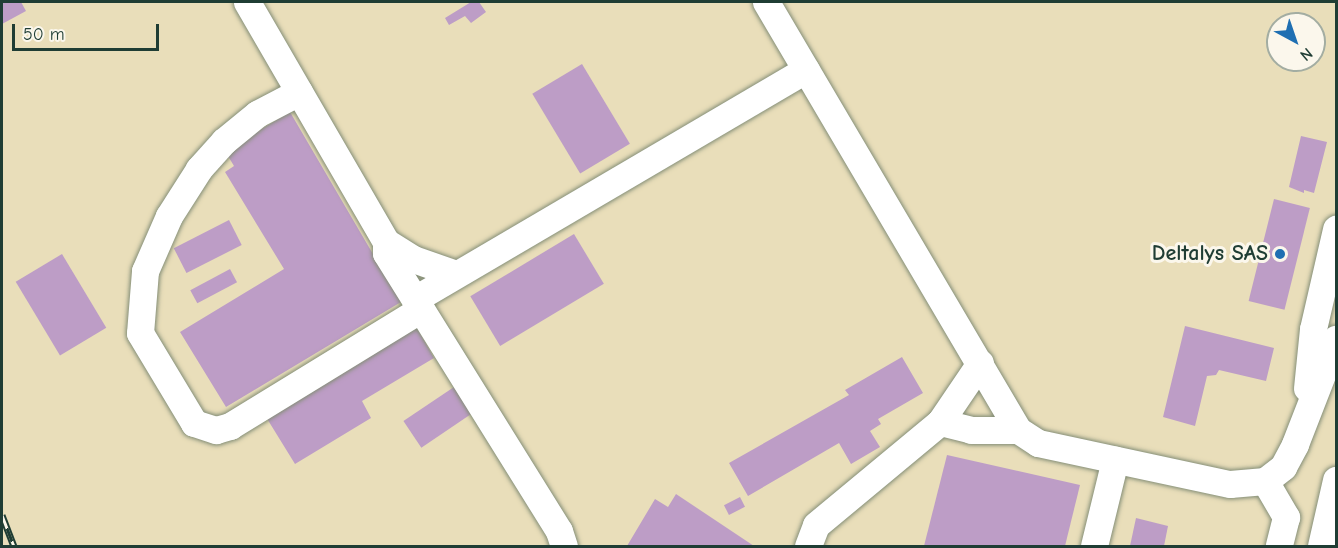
<!DOCTYPE html>
<html>
<head>
<meta charset="utf-8">
<style>
	body { margin:0 }
	#map { position:relative; width:1338px; height:548px; overflow:hidden; background:#e9deba; font-family:"Comic Neue",sans-serif }
	div>[style] { position:absolute }
	[style*='--x'] { left:calc(var(--x)*1px); top:calc(var(--y)*1px); width:calc(var(--w)*1px); rotate:calc(var(--a)*1deg) }
	.building>* { inset:0; background:#bd9dc6; transform-origin:0 0 }
	.roads { filter:drop-shadow(0 0 2px #848e77) drop-shadow(0 0 2px #848e77) }
	.minor>* { height:27px; margin:-13.5px; padding:0 13.5px; transform-origin:13.5px; border-radius:13.5px; background:#fff }
	.rail>* { height:7px; margin-top:-3.5px; transform-origin:0; background:repeating-linear-gradient(90deg,#fbf7ec 0 14px,#1f3d34 0 28px); box-sizing:border-box; border-block:2px solid #1f3d34 }
	.dots>* { width:16px; height:16px; translate:-50% -50%; box-sizing:border-box; border:3px solid #fbf7ec; border-radius:50% }
	span { translate:-50% -50%; white-space:nowrap; text-align:center; line-height:1.15; -webkit-text-stroke:6px #fbf7ec; paint-order:stroke }
	.poi-label { font-size:22px; color:#1f3d34; font-weight:700 }
	.right { translate:-100% -50%; text-align:right }
	.frame { position:absolute; inset:0; border:3px solid #1f3d34; pointer-events:none }
	.north { position:absolute; left:1266px; top:12px; width:60px; height:60px; box-sizing:border-box; background:#fbf7ec; border:2px solid #a3ada2; border-radius:50%; rotate:140deg; font-size:16px; font-weight:700; line-height:24px; text-align:center; color:#1f3d34 }
	.north::after { content:''; display:block; margin:auto; width:21px; height:27px; background:#1f6fb2; clip-path:polygon(50% 0,100% 100%,50% 72%,0 100%) }
	.scale { position:absolute; left:12px; top:24px; width:147px; height:27px; box-sizing:border-box; border:3px solid #1f3d34; border-top:0; padding-left:8px; font-size:18px; line-height:21px; white-space:nowrap; color:#1f3d34; -webkit-text-stroke:4px #fbf7ec; paint-order:stroke }
</style>
</head>
<body>
<div id="map">
	<div class="building">
		<div style="clip-path:polygon(2px 2px,21px 2px,26px 11px,2px 24px)"></div>
		<div style="clip-path:polygon(471px 2px,479px 2px,486px 12px,471px 23px,465px 16px,449px 25px,445px 18px)"></div>
		<div style="left:582px;top:64px;width:93px;height:58px;rotate:59deg"></div>
		<div style="clip-path:polygon(290px 112px,401px 302px,226px 407px,180px 332px,284px 269px,225px 172px,234px 166px,225px 151px)"></div>
		<div style="clip-path:polygon(1301px 136px,1327px 142px,1314px 193px,1304px 190px,1304px 193px,1289px 187px)"></div>
		<div style="left:1274px;top:199px;width:37px;height:105px;rotate:14deg"></div>
		<div style="left:229px;top:220px;width:28px;height:62px;rotate:63deg"></div>
		<div style="left:574px;top:234px;width:58px;height:121px;rotate:59deg"></div>
		<div style="left:62px;top:254px;width:86px;height:54px;rotate:59deg"></div>
		<div style="left:230px;top:269px;width:15px;height:45px;rotate:62deg"></div>
		<div style="clip-path:polygon(1185px 326px,1274px 348px,1266px 381px,1219px 370px,1216px 375px,1207px 376px,1195px 426px,1163px 417px)"></div>
		<div style="clip-path:polygon(417px 328px,434px 358px,362px 401px,371px 418px,295px 464px,266px 417px)"></div>
		<div style="clip-path:polygon(902px 357px,923px 393px,878px 419px,881px 424px,870px 431px,880px 447px,851px 464px,839px 443px,748px 496px,729px 463px,849px 395px,845px 390px)"></div>
		<div style="left:454px;top:387px;width:32px;height:61px;rotate:56deg"></div>
		<div style="clip-path:polygon(947px 455px,1080px 485px,1065px 546px,924px 546px)"></div>
		<div style="clip-path:polygon(676px 494px,754px 546px,627px 546px,655px 499px,668px 507px)"></div>
		<div style="left:740px;top:497px;width:11px;height:18px;rotate:63deg"></div>
		<div style="clip-path:polygon(1136px 518px,1168px 526px,1164px 546px,1130px 546px)"></div>
	</div>
	<div class="roads">
		<div class="minor">
			<div style="--x:247;--y:2;--w:277;--a:59.9"></div>
			<div style="--x:386;--y:242;--w:32;--a:32"></div>
			<div style="--x:413;--y:259;--w:42;--a:19.3"></div>
			<div style="--x:766;--y:2;--w:497;--a:59.5"></div>
			<div style="--x:1018;--y:430;--w:24;--a:33"></div>
			<div style="--x:1038;--y:443;--w:196;--a:12.1"></div>
			<div style="--x:1230;--y:484;--w:35;--a:-5"></div>
			<div style="--x:1265;--y:481;--w:23;--a:-38"></div>
			<div style="--x:1283;--y:467;--w:26;--a:-62"></div>
			<div style="--x:1295;--y:444;--w:113;--a:-68.7"></div>
			<div style="--x:299;--y:92;--w:47;--a:152.4"></div>
			<div style="--x:257;--y:114;--w:43;--a:140.7"></div>
			<div style="--x:224;--y:141;--w:38;--a:132"></div>
			<div style="--x:199;--y:169;--w:56;--a:122.6"></div>
			<div style="--x:169;--y:216;--w:60;--a:113.6"></div>
			<div style="--x:145;--y:271;--w:62;--a:94.6"></div>
			<div style="--x:140;--y:333;--w:105;--a:59"></div>
			<div style="--x:194;--y:423;--w:23;--a:18"></div>
			<div style="--x:216;--y:430;--w:15;--a:-16"></div>
			<div style="--x:230;--y:426;--w:224;--a:-31.5"></div>
			<div style="--x:386;--y:242;--w:11;--a:90"></div>
			<div style="--x:386;--y:253;--w:327;--a:58.1"></div>
			<div style="--x:559;--y:531;--w:16;--a:72"></div>
			<div style="--x:415;--y:299;--w:453;--a:-30.4"></div>
			<div style="--x:980;--y:363;--w:71;--a:124.1"></div>
			<div style="--x:940;--y:422;--w:32;--a:14"></div>
			<div style="--x:971;--y:430;--w:47;--a:0"></div>
			<div style="--x:1307;--y:388;--w:59;--a:-84.2"></div>
			<div style="--x:1313;--y:329;--w:103;--a:-77"></div>
			<div style="--x:1265;--y:481;--w:42;--a:59.7"></div>
			<div style="--x:1286;--y:517;--w:30;--a:104"></div>
			<div style="--x:808;--y:546;--w:22;--a:-69"></div>
			<div style="--x:816;--y:525;--w:161;--a:-39.7"></div>
			<div style="--x:1094;--y:546;--w:89;--a:-76.3"></div>
			<div style="--x:1321;--y:546;--w:68;--a:-77.2"></div>
		</div>
	</div>
	<div class="rail">
		<div style="--x:2;--y:515;--w:33;--a:69"></div>
	</div>
	<div class="dots">
		<div style="left:1280px;top:254px;background:#1f6fb2"></div>
	</div>
	<div class="poi-label">
		<span class="right" style="left:1268px;top:254px">Deltalys SAS</span>
	</div>
	<div class="frame"></div>
	<div class="north">N</div>
	<div class="scale">50 m</div>
</div>
</body>
</html>
